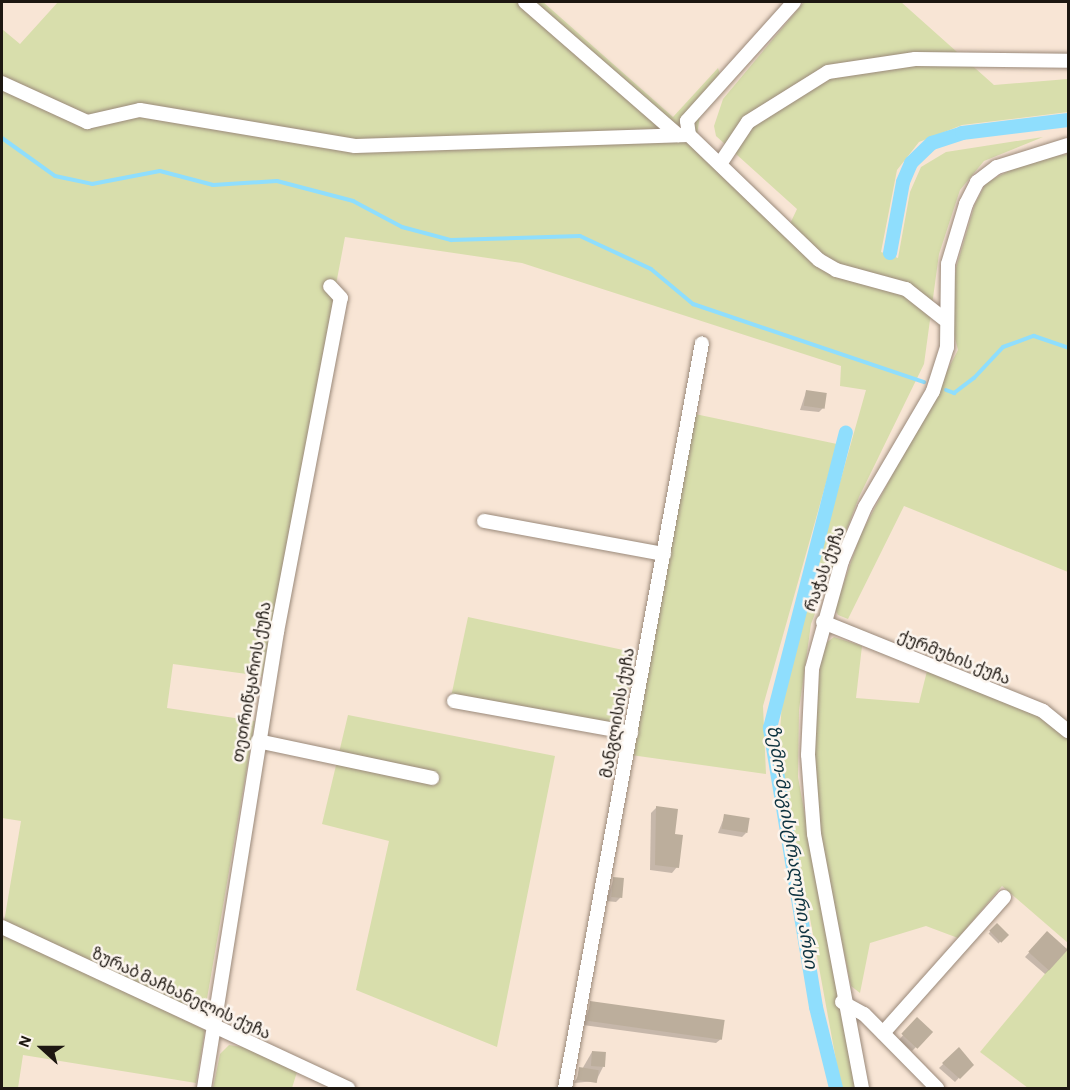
<!DOCTYPE html>
<html>
<head>
<meta charset="utf-8">
<style>
	body { margin:0 }
	#map { position:relative; width:1070px; height:1090px; overflow:hidden; background:#f8e5d5; font-family:"Alegreya Sans","Noto Sans Georgian",sans-serif }
	div>[style] { position:absolute }
	[style*='--x'] { left:calc(var(--x)*1px); top:calc(var(--y)*1px); width:calc(var(--w)*1px); rotate:calc(var(--a)*1deg) }
	.green>* { inset:0; background:#d8deac; transform-origin:0 0 }
	.shadow>* { inset:0; background:#0003; transform-origin:0 0 }
	.stream>* { height:4px; margin:-2px; padding:0 2px; transform-origin:2px; border-radius:2px; background:#8fdefd }
	.canal>* { height:14px; margin:-7px; padding:0 7px; transform-origin:7px; border-radius:7px; background:#8fdefd }
	.building>* { inset:0; background:#bcae9c; transform-origin:0 0 }
	.roads { filter:drop-shadow(0 0 2px #9a897a) drop-shadow(0 0 2px #9a897a) }
	.minor>* { height:14px; margin:-7px; padding:0 7px; transform-origin:7px; border-radius:7px; background:#fff }
	span { translate:-50% -50%; white-space:nowrap; text-align:center; line-height:1.15; -webkit-text-stroke:5px #fcf5ee; paint-order:stroke }
	.street-label { font-size:16px; color:#1d1711 }
	.water-label { font-size:18px; color:#0e3340; font-style:italic }
	.frame { position:absolute; inset:0; border:3px solid #1d1711; pointer-events:none }
	.north { position:absolute; left:12px; top:1018px; width:60px; height:60px; -webkit-text-stroke:4px #fcf5ee; paint-order:stroke; rotate:291deg; font-size:16px; font-weight:700; line-height:24px; text-align:center; color:#1d1711 }
	.north::after { content:''; display:block; margin:auto; width:21px; height:27px; background:#1d1711; clip-path:polygon(50% 0,100% 100%,50% 72%,0 100%) }
</style>
</head>
<body>
<div id="map">
	<div class="green">
		<div style="clip-path:polygon(58px 2px,543px 2px,673px 117px,718px 68px,721px 77px,701px 108px,695px 149px,788px 228px,797px 209px,716px 136px,714px 126px,723px 99px,804px 2px,901px 2px,994px 85px,1068px 79px,1068px 112px,962px 125px,919px 142px,897px 170px,881px 252px,898px 258px,910px 192px,921px 167px,946px 152px,1043px 137px,984px 161px,960px 190px,939px 254px,924px 364px,859px 497px,811px 624px,799px 710px,798px 777px,855px 1088px,842px 1088px,840px 1082px,779px 749px,783px 684px,866px 390px,840px 386px,841px 366px,522px 263px,345px 237px,262px 676px,173px 664px,167px 708px,255px 721px,204px 1016px,4px 922px,21px 821px,2px 818px,2px 29px,20px 44px)"></div>
		<div style="clip-path:polygon(1068px 154px,1068px 572px,904px 506px,848px 619px,838px 615px,835px 609px,860px 536px,958px 350px,950px 318px,956px 268px,975px 204px,986px 183px,1029px 160px)"></div>
		<div style="clip-path:polygon(695px 414px,837px 444px,763px 706px,766px 774px,631px 755px)"></div>
		<div style="left:468px;top:617px;width:172px;height:81px;rotate:12deg"></div>
		<div style="clip-path:polygon(834px 637px,862px 646px,856px 698px,919px 703px,927px 671px,1047px 719px,1068px 739px,1068px 943px,1002px 886px,958px 938px,926px 926px,870px 943px,860px 993px,851px 986px,820px 839px,814px 748px,820px 665px,826px 643px)"></div>
		<div style="clip-path:polygon(348px 715px,555px 756px,497px 1047px,356px 990px,389px 841px,322px 824px)"></div>
		<div style="clip-path:polygon(2px 932px,205px 1030px,196px 1083px,23px 1055px,18px 1088px,2px 1088px)"></div>
		<div style="clip-path:polygon(1068px 946px,1068px 1088px,1028px 1088px,980px 1052px)"></div>
		<div style="clip-path:polygon(229px 1045px,249px 1048px,297px 1072px,292px 1088px,213px 1088px,220px 1054px)"></div>
	</div>
	<div class="shadow">
		<div style="clip-path:polygon(806px 392px,823px 408px,819px 412px,800px 410px)"></div>
		<div style="clip-path:polygon(657px 807px,673px 835px,677px 867px,672px 873px,650px 870px,651px 813px)"></div>
		<div style="clip-path:polygon(725px 815px,746px 833px,742px 837px,718px 833px)"></div>
		<div style="clip-path:polygon(614px 878px,620px 898px,616px 902px,606px 901px)"></div>
		<div style="left:997px;top:925px;width:14px;height:12px;rotate:45deg"></div>
		<div style="clip-path:polygon(1047px 933px,1049px 970px,1045px 974px,1025px 957px)"></div>
		<div style="clip-path:polygon(591px 1003px,721px 1039px,716px 1043px,583px 1025px)"></div>
		<div style="clip-path:polygon(913px 1023px,931px 1032px,912px 1051px,899px 1040px)"></div>
		<div style="clip-path:polygon(959px 1049px,972px 1064px,955px 1082px,939px 1068px)"></div>
		<div style="clip-path:polygon(592px 1052px,603px 1067px,596px 1081px,574px 1083px)"></div>
	</div>
	<div class="stream">
		<div style="--x:2;--y:138;--w:65;--a:35.6"></div>
		<div style="--x:55;--y:176;--w:38;--a:12"></div>
		<div style="--x:92;--y:184;--w:69;--a:-10.8"></div>
		<div style="--x:160;--y:171;--w:55;--a:14.8"></div>
		<div style="--x:213;--y:185;--w:64;--a:-3.6"></div>
		<div style="--x:277;--y:181;--w:79;--a:14.7"></div>
		<div style="--x:353;--y:201;--w:55;--a:28"></div>
		<div style="--x:402;--y:227;--w:51;--a:14.9"></div>
		<div style="--x:451;--y:240;--w:129;--a:-1.8"></div>
		<div style="--x:580;--y:236;--w:78;--a:24.9"></div>
		<div style="--x:651;--y:269;--w:55;--a:39.8"></div>
		<div style="--x:693;--y:304;--w:244;--a:18.7"></div>
		<div style="--x:946;--y:390;--w:9;--a:21"></div>
		<div style="--x:954;--y:393;--w:25;--a:-37"></div>
		<div style="--x:974;--y:378;--w:42;--a:-46.9"></div>
		<div style="--x:1003;--y:347;--w:33;--a:-20"></div>
		<div style="--x:1034;--y:336;--w:36;--a:19"></div>
	</div>
	<div class="canal">
		<div style="--x:890;--y:253;--w:72;--a:-79.6"></div>
		<div style="--x:903;--y:182;--w:21;--a:-67"></div>
		<div style="--x:911;--y:163;--w:29;--a:-44"></div>
		<div style="--x:932;--y:143;--w:32;--a:-18"></div>
		<div style="--x:962;--y:133;--w:107;--a:-7"></div>
		<div style="--x:836;--y:1088;--w:83;--a:-103.9"></div>
		<div style="--x:816;--y:1007;--w:283;--a:-99.4"></div>
		<div style="--x:770;--y:728;--w:305;--a:-75.6"></div>
	</div>
	<div class="building">
		<div style="left:806px;top:390px;width:21px;height:16px;rotate:8deg"></div>
		<div style="clip-path:polygon(656px 806px,678px 809px,675px 834px,683px 835px,679px 868px,655px 865px)"></div>
		<div style="left:724px;top:814px;width:26px;height:15px;rotate:9deg"></div>
		<div style="left:613px;top:877px;width:11px;height:20px;rotate:5deg"></div>
		<div style="left:997px;top:923px;width:17px;height:11px;rotate:45deg"></div>
		<div style="left:1047px;top:931px;width:28px;height:28px;rotate:42deg"></div>
		<div style="left:590px;top:1001px;width:136px;height:20px;rotate:8deg"></div>
		<div style="left:917px;top:1017px;width:22px;height:23px;rotate:43deg"></div>
		<div style="clip-path:polygon(959px 1047px,974px 1065px,960px 1079px,942px 1063px)"></div>
		<div style="left:592px;top:1051px;width:14px;height:15px;rotate:4deg"></div>
		<div style="left:579px;top:1067px;width:20px;height:13px;rotate:9deg"></div>
	</div>
	<div class="roads">
		<div class="minor">
			<div style="--x:525;--y:2;--w:203;--a:41"></div>
			<div style="--x:794;--y:2;--w:160;--a:132"></div>
			<div style="--x:687;--y:121;--w:14;--a:82"></div>
			<div style="--x:689;--y:135;--w:180;--a:43.9"></div>
			<div style="--x:819;--y:260;--w:20;--a:30"></div>
			<div style="--x:836;--y:270;--w:73;--a:15.2"></div>
			<div style="--x:906;--y:289;--w:48;--a:38.3"></div>
			<div style="--x:2;--y:83;--w:94;--a:24.6"></div>
			<div style="--x:87;--y:122;--w:54;--a:-12.8"></div>
			<div style="--x:140;--y:110;--w:218;--a:9.5"></div>
			<div style="--x:355;--y:146;--w:334;--a:-1.9"></div>
			<div style="--x:720;--y:164;--w:50;--a:-56.3"></div>
			<div style="--x:748;--y:122;--w:94;--a:-32"></div>
			<div style="--x:828;--y:72;--w:88;--a:-8.5"></div>
			<div style="--x:915;--y:59;--w:153;--a:0.7"></div>
			<div style="--x:484;--y:521;--w:183;--a:10.4"></div>
			<div style="--x:823;--y:622;--w:237;--a:22"></div>
			<div style="--x:1043;--y:711;--w:32;--a:39"></div>
			<div style="--x:454;--y:701;--w:180;--a:10.2"></div>
			<div style="--x:258;--y:741;--w:178;--a:12"></div>
			<div style="--x:2;--y:927;--w:382;--a:25"></div>
			<div style="--x:842;--y:1002;--w:25;--a:29"></div>
			<div style="--x:864;--y:1014;--w:104;--a:45.4"></div>
			<div style="--x:883;--y:1033;--w:182;--a:-48.3"></div>
			<div style="--x:204;--y:1088;--w:462;--a:-80.9"></div>
			<div style="--x:277;--y:632;--w:340;--a:-79.2"></div>
			<div style="--x:341;--y:298;--w:16;--a:-133"></div>
			<div style="--x:565;--y:1088;--w:757;--a:-79.58"></div>
			<div style="--x:862;--y:1088;--w:258;--a:-100.7"></div>
			<div style="--x:814;--y:834;--w:79;--a:-94.3"></div>
			<div style="--x:808;--y:755;--w:86;--a:-87.3"></div>
			<div style="--x:812;--y:669;--w:112;--a:-74.5"></div>
			<div style="--x:842;--y:561;--w:59;--a:-66.9"></div>
			<div style="--x:865;--y:507;--w:134;--a:-59.6"></div>
			<div style="--x:933;--y:391;--w:46;--a:-72.3"></div>
			<div style="--x:947;--y:347;--w:83;--a:-89.3"></div>
			<div style="--x:948;--y:264;--w:63;--a:-73.3"></div>
			<div style="--x:966;--y:204;--w:25;--a:-63"></div>
			<div style="--x:977;--y:182;--w:25;--a:-37"></div>
			<div style="--x:997;--y:167;--w:74;--a:-17.2"></div>
		</div>
	</div>
	<div class="street-label">
		<span style="left:825px;top:569px;rotate:-70deg">რაჭას ქუჩა</span>
		<span style="left:954px;top:658px;rotate:22deg">ქურმუხის ქუჩა</span>
		<span style="left:252px;top:682px;rotate:-80deg">თეთრიწყაროს ქუჩა</span>
		<span style="left:618px;top:713px;rotate:-80deg">მანგლისის ქუჩა</span>
		<span style="left:181px;top:994px;rotate:25deg">ზურაბ მაჩხანელის ქუჩა</span>
	</div>
	<div class="water-label">
		<span style="left:791px;top:847px;rotate:81deg">ზემო-მაგისტრალური არხი</span>
	</div>
	<div class="frame"></div>
	<div class="north">N</div>
</div>
</body>
</html>
